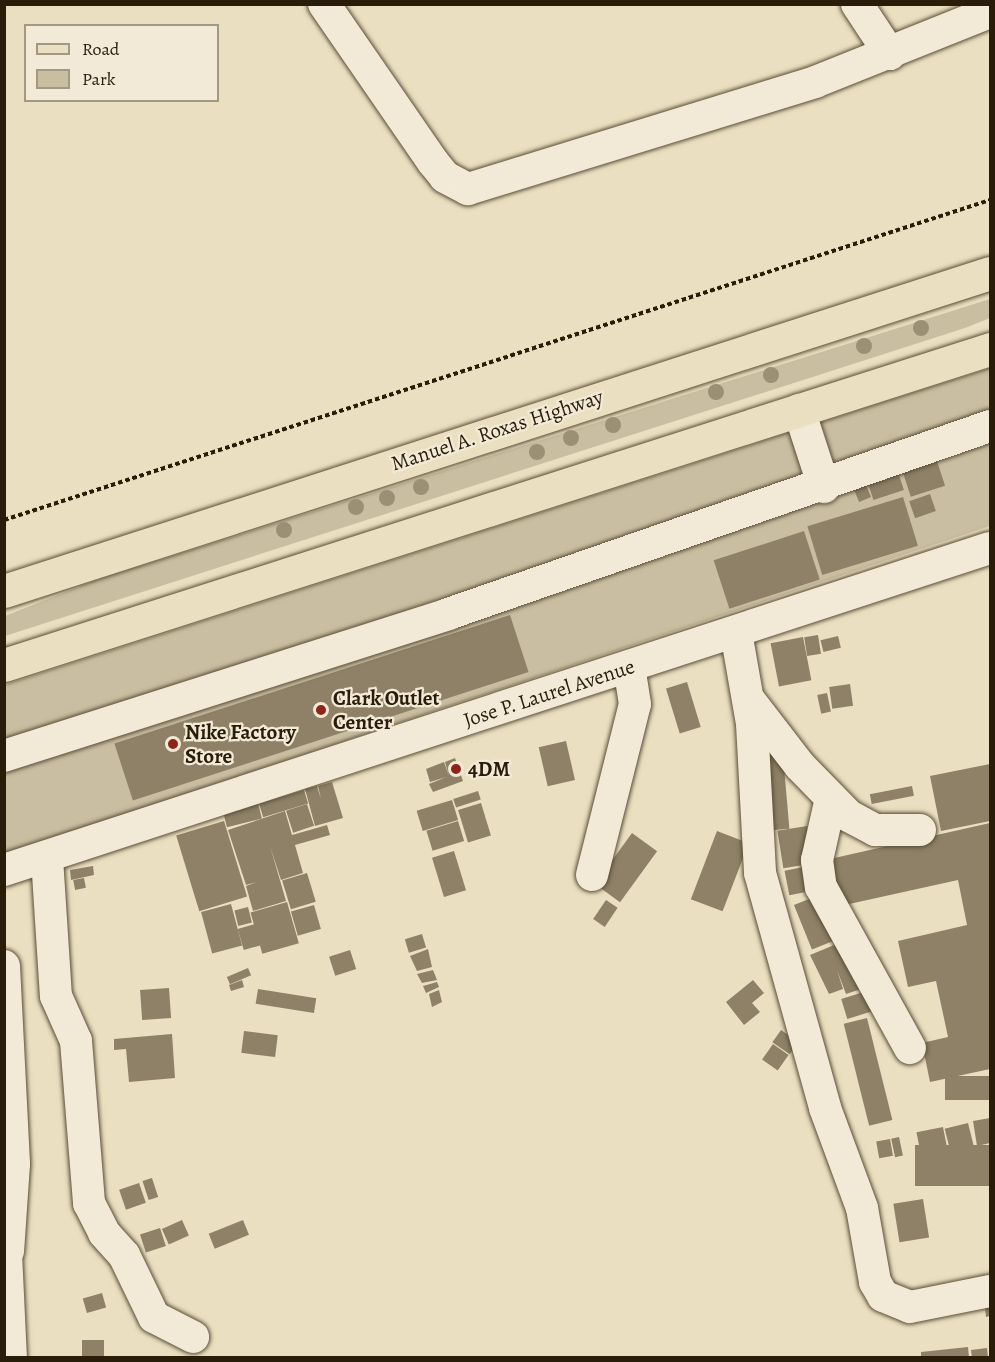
<!DOCTYPE html>
<html>
<head>
<meta charset="utf-8">
<style>
	body { margin:0 }
	#map { position:relative; width:995px; height:1362px; overflow:hidden; background:#ebdfc1; font-family:Alegreya,serif }
	div>[style] { position:absolute }
	[style*='--x'] { left:calc(var(--x)*1px); top:calc(var(--y)*1px); width:calc(var(--w)*1px); rotate:calc(var(--a)*1deg) }
	.green>* { inset:0; background:#cabea2 }
	.building>* { inset:0; background:#8e8168; transform-origin:0 0 }
	.path>* { height:4px; margin-top:-2px; transform-origin:0; background:repeating-linear-gradient(90deg,#291c08 0 4.5px,transparent 0 7.5px) }
	.roads { filter:drop-shadow(0 0 2px #5a4d36) drop-shadow(0 0 2px #5a4d36) }
	.minor>* { height:32px; margin:-16px; padding:0 16px; transform-origin:16px; border-radius:16px; background:#f2ead7 }
	.major>* { height:33px; margin:-16.5px; padding:0 16.5px; transform-origin:16.5px; border-radius:16.5px; background:#ebdfc1 }
	.trees>* { width:16px; height:16px; margin:-8px; border-radius:50%; background:#9b8f75 }
	.dots>* { width:16px; height:16px; translate:-50% -50%; box-sizing:border-box; border:3px solid #f2ead7; border-radius:50% }
	span { translate:-50% -50%; white-space:nowrap; text-align:center; line-height:1.15; -webkit-text-stroke:4.5px #f2ead7; paint-order:stroke }
	.street-label { font-size:21px; color:#291c08 }
	.poi-label { font-size:21px; color:#291c08; font-weight:700 }
	.left { translate:0 -50%; text-align:left }
	.frame { position:absolute; inset:0; border:6px solid #291c08; pointer-events:none }
	.legend { position:absolute; left:24px; top:24px; width:195px; height:78px; box-sizing:border-box; background:#f2ead7; border:2px solid #a29884; margin:0; padding:8px 10px; list-style:none; font-size:18px; color:#291c08 }
	.legend li { display:flex; align-items:center; gap:12px; height:30px }
	.legend b { width:30px; border:2px solid #a29884 }
</style>
</head>
<body>
<div id="map">
	<div class="green">
		<div style="clip-path:polygon(990px 299px,990px 318px,965px 328px,5px 636px,5px 616px,96px 580px)"></div>
		<div style="clip-path:polygon(990px 368px,990px 526px,5px 854px,4px 685px)"></div>
	</div>
	<div class="building">
		<div style="left:937px;top:461px;width:26px;height:36px;rotate:72deg"></div>
		<div style="left:898px;top:472px;width:19px;height:32px;rotate:72deg"></div>
		<div style="left:866px;top:485px;width:13px;height:13px;rotate:67deg"></div>
		<div style="left:930px;top:494px;width:18px;height:22px;rotate:71deg"></div>
		<div style="left:903px;top:497px;width:51px;height:100px;rotate:73deg"></div>
		<div style="left:804px;top:531px;width:51px;height:95px;rotate:72deg"></div>
		<div style="left:510px;top:615px;width:60px;height:416px;rotate:72deg"></div>
		<div style="left:818px;top:635px;width:19px;height:14px;rotate:81deg"></div>
		<div style="left:838px;top:636px;width:12px;height:18px;rotate:76deg"></div>
		<div style="left:803px;top:637px;width:44px;height:33px;rotate:79deg"></div>
		<div style="left:687px;top:682px;width:47px;height:22px;rotate:73deg"></div>
		<div style="left:850px;top:684px;width:22px;height:21px;rotate:82deg"></div>
		<div style="left:827px;top:693px;width:19px;height:10px;rotate:78deg"></div>
		<div style="left:566px;top:741px;width:40px;height:28px;rotate:77deg"></div>
		<div style="left:782px;top:744px;width:85px;height:21px;rotate:85deg"></div>
		<div style="clip-path:polygon(455px 758px,463px 781px,433px 792px,429px 784px,446px 777px,430px 782px,426px 769px,444px 762px,449px 776px,445px 762px)"></div>
		<div style="clip-path:polygon(990px 764px,990px 821px,941px 831px,930px 776px)"></div>
		<div style="clip-path:polygon(332px 782px,343px 818px,315px 826px,305px 789px,317px 786px,321px 799px,318px 786px)"></div>
		<div style="left:912px;top:786px;width:10px;height:43px;rotate:79deg"></div>
		<div style="left:304px;top:790px;width:14px;height:47px;rotate:73deg"></div>
		<div style="left:478px;top:791px;width:9px;height:26px;rotate:72deg"></div>
		<div style="left:452px;top:800px;width:21px;height:37px;rotate:73deg"></div>
		<div style="left:258px;top:803px;width:16px;height:36px;rotate:76deg"></div>
		<div style="left:481px;top:803px;width:34px;height:24px;rotate:73deg"></div>
		<div style="left:307px;top:804px;width:23px;height:22px;rotate:72deg"></div>
		<div style="clip-path:polygon(285px 811px,292px 835px,327px 825px,330px 835px,295px 845px,303px 873px,281px 880px,270px 846px,286px 901px,253px 911px,246px 886px,257px 882px,246px 885px,228px 830px)"></div>
		<div style="left:224px;top:821px;width:79px;height:50px;rotate:73deg"></div>
		<div style="left:458px;top:821px;width:21px;height:33px;rotate:73deg"></div>
		<div style="clip-path:polygon(990px 823px,990px 1069px,930px 1082px,922px 1043px,948px 1037px,936px 981px,908px 987px,898px 941px,967px 925px,958px 880px,831px 908px,821px 861px)"></div>
		<div style="left:807px;top:826px;width:38px;height:30px;rotate:81deg"></div>
		<div style="left:717px;top:831px;width:34px;height:73px;rotate:21deg"></div>
		<div style="left:632px;top:833px;width:31px;height:63px;rotate:36deg"></div>
		<div style="left:454px;top:851px;width:41px;height:23px;rotate:73deg"></div>
		<div style="left:814px;top:865px;width:25px;height:30px;rotate:79deg"></div>
		<div style="clip-path:polygon(93px 866px,94px 875px,71px 880px,70px 870px)"></div>
		<div style="left:307px;top:873px;width:30px;height:26px;rotate:73deg"></div>
		<div style="left:84px;top:878px;width:10px;height:11px;rotate:79deg"></div>
		<div style="left:819px;top:895px;width:48px;height:27px;rotate:68deg"></div>
		<div style="left:606px;top:900px;width:14px;height:23px;rotate:34deg"></div>
		<div style="left:287px;top:902px;width:43px;height:38px;rotate:74deg"></div>
		<div style="left:231px;top:904px;width:43px;height:31px;rotate:75deg"></div>
		<div style="left:314px;top:905px;width:25px;height:24px;rotate:74deg"></div>
		<div style="left:248px;top:907px;width:16px;height:14px;rotate:76deg"></div>
		<div style="left:255px;top:924px;width:22px;height:18px;rotate:74deg"></div>
		<div style="left:422px;top:934px;width:14px;height:18px;rotate:73deg"></div>
		<div style="clip-path:polygon(839px 943px,864px 988px,846px 994px,837px 970px,843px 989px,829px 994px,810px 955px)"></div>
		<div style="clip-path:polygon(428px 949px,432px 967px,417px 971px,410px 956px)"></div>
		<div style="left:350px;top:950px;width:20px;height:22px;rotate:72deg"></div>
		<div style="left:248px;top:968px;width:8px;height:23px;rotate:67deg"></div>
		<div style="clip-path:polygon(433px 970px,437px 980px,422px 983px,417px 974px)"></div>
		<div style="clip-path:polygon(242px 980px,244px 987px,231px 991px,229px 985px)"></div>
		<div style="clip-path:polygon(753px 980px,764px 993px,752px 1003px,760px 1012px,744px 1025px,726px 1002px)"></div>
		<div style="clip-path:polygon(437px 982px,439px 987px,426px 993px,423px 986px)"></div>
		<div style="left:169px;top:988px;width:30px;height:29px;rotate:86deg"></div>
		<div style="left:258px;top:989px;width:59px;height:15px;rotate:9deg"></div>
		<div style="clip-path:polygon(439px 990px,442px 1002px,432px 1007px,429px 994px)"></div>
		<div style="left:867px;top:991px;width:21px;height:27px;rotate:73deg"></div>
		<div style="left:867px;top:1018px;width:105px;height:24px;rotate:76deg"></div>
		<div style="left:781px;top:1030px;width:21px;height:15px;rotate:35deg"></div>
		<div style="left:244px;top:1031px;width:34px;height:22px;rotate:7deg"></div>
		<div style="clip-path:polygon(172px 1034px,175px 1078px,129px 1082px,126px 1049px,114px 1050px,114px 1039px)"></div>
		<div style="left:773px;top:1044px;width:19px;height:19px;rotate:35deg"></div>
		<div style="left:990px;top:1076px;width:24px;height:45px;rotate:90deg"></div>
		<div style="clip-path:polygon(990px 1118px,990px 1143px,977px 1146px,973px 1121px)"></div>
		<div style="left:968px;top:1123px;width:25px;height:24px;rotate:76deg"></div>
		<div style="left:943px;top:1127px;width:25px;height:27px;rotate:79deg"></div>
		<div style="left:899px;top:1137px;width:19px;height:8px;rotate:78deg"></div>
		<div style="left:890px;top:1139px;width:17px;height:14px;rotate:80deg"></div>
		<div style="left:990px;top:1145px;width:41px;height:75px;rotate:90deg"></div>
		<div style="left:152px;top:1178px;width:20px;height:10px;rotate:72deg"></div>
		<div style="left:139px;top:1183px;width:21px;height:21px;rotate:71deg"></div>
		<div style="left:923px;top:1199px;width:39px;height:30px;rotate:81deg"></div>
		<div style="left:182px;top:1220px;width:17px;height:22px;rotate:66deg"></div>
		<div style="left:243px;top:1220px;width:16px;height:37px;rotate:68deg"></div>
		<div style="left:160px;top:1228px;width:19px;height:21px;rotate:72deg"></div>
		<div style="left:102px;top:1293px;width:15px;height:20px;rotate:74deg"></div>
		<div style="clip-path:polygon(990px 1298px,990px 1316px,986px 1317px,984px 1299px)"></div>
		<div style="left:82px;top:1340px;width:22px;height:18px"></div>
		<div style="clip-path:polygon(968px 1347px,969px 1358px,921px 1358px,921px 1352px)"></div>
		<div style="clip-path:polygon(987px 1348px,988px 1358px,972px 1358px,971px 1350px)"></div>
	</div>
	<div class="path">
		<div style="--x:4;--y:520;--w:1037;--a:-17.98"></div>
	</div>
	<div class="roads">
		<div class="minor">
			<div style="--x:324;--y:4;--w:192;--a:55.4"></div>
			<div style="--x:433;--y:162;--w:19;--a:51"></div>
			<div style="--x:445;--y:177;--w:26;--a:28"></div>
			<div style="--x:468;--y:189;--w:363;--a:-17.1"></div>
			<div style="--x:815;--y:82;--w:188;--a:-21.8"></div>
			<div style="--x:857;--y:4;--w:60;--a:56.6"></div>
			<div style="--x:799;--y:410;--w:81;--a:72"></div>
			<div style="--x:736;--y:632;--w:93;--a:80.1"></div>
			<div style="--x:752;--y:724;--w:149;--a:86.9"></div>
			<div style="--x:760;--y:873;--w:244;--a:74.5"></div>
			<div style="--x:825;--y:1108;--w:107;--a:69.7"></div>
			<div style="--x:862;--y:1208;--w:75;--a:80"></div>
			<div style="--x:875;--y:1282;--w:16;--a:60"></div>
			<div style="--x:883;--y:1296;--w:29;--a:22"></div>
			<div style="--x:910;--y:1307;--w:82;--a:-11.3"></div>
			<div style="--x:750;--y:701;--w:82;--a:52.4"></div>
			<div style="--x:800;--y:766;--w:70;--a:45.6"></div>
			<div style="--x:849;--y:816;--w:30;--a:28"></div>
			<div style="--x:875;--y:830;--w:45;--a:0"></div>
			<div style="--x:4;--y:756;--w:466;--a:-17.7"></div>
			<div style="--x:448;--y:614;--w:574;--a:-19.13"></div>
			<div style="--x:831;--y:798;--w:64;--a:102.7"></div>
			<div style="--x:817;--y:860;--w:27;--a:82"></div>
			<div style="--x:821;--y:887;--w:184;--a:61.1"></div>
			<div style="--x:47;--y:858;--w:138;--a:86.3"></div>
			<div style="--x:56;--y:996;--w:49;--a:66"></div>
			<div style="--x:76;--y:1041;--w:163;--a:85.4"></div>
			<div style="--x:89;--y:1203;--w:34;--a:63"></div>
			<div style="--x:104;--y:1233;--w:30;--a:48"></div>
			<div style="--x:124;--y:1255;--w:69;--a:64.2"></div>
			<div style="--x:154;--y:1317;--w:44;--a:27.1"></div>
			<div style="--x:4;--y:870;--w:1037;--a:-18.09"></div>
			<div style="--x:592;--y:875;--w:176;--a:-75.9"></div>
			<div style="--x:635;--y:704;--w:37;--a:-99"></div>
			<div style="--x:4;--y:966;--w:198;--a:87.1"></div>
			<div style="--x:14;--y:1164;--w:87;--a:93.9"></div>
			<div style="--x:5;--y:1232;--w:126;--a:87.3"></div>
		</div>
		<div class="major">
			<div style="--x:4;--y:591;--w:1036;--a:-17.88"></div>
			<div style="--x:4;--y:665;--w:1035;--a:-17.77"></div>
		</div>
	</div>
	<div class="trees">
		<div style="left:921px;top:328px"></div>
		<div style="left:864px;top:346px"></div>
		<div style="left:771px;top:375px"></div>
		<div style="left:716px;top:392px"></div>
		<div style="left:613px;top:425px"></div>
		<div style="left:571px;top:438px"></div>
		<div style="left:537px;top:452px"></div>
		<div style="left:421px;top:487px"></div>
		<div style="left:387px;top:498px"></div>
		<div style="left:356px;top:507px"></div>
		<div style="left:284px;top:530px"></div>
	</div>
	<div class="dots">
		<div style="left:321px;top:710px;background:#8f2418"></div>
		<div style="left:173px;top:744px;background:#8f2418"></div>
		<div style="left:456px;top:769px;background:#8f2418"></div>
	</div>
	<div class="street-label">
		<span style="left:497px;top:430px;rotate:-18deg">Manuel A. Roxas Highway</span>
		<span style="left:549px;top:693px;rotate:-18deg">Jose P. Laurel Avenue</span>
	</div>
	<div class="poi-label">
		<span class="left" style="left:333px;top:710px">Clark Outlet<br>Center</span>
		<span class="left" style="left:185px;top:744px">Nike Factory<br>Store</span>
		<span class="left" style="left:468px;top:769px">4DM</span>
	</div>
	<div class="frame"></div>
	<ul class="legend">
	<li><b style="height:8px;background:#ebdfc1"></b>Road</li>
	<li><b style="height:16px;background:#cabea2"></b>Park</li>
	</ul>
</div>
</body>
</html>
